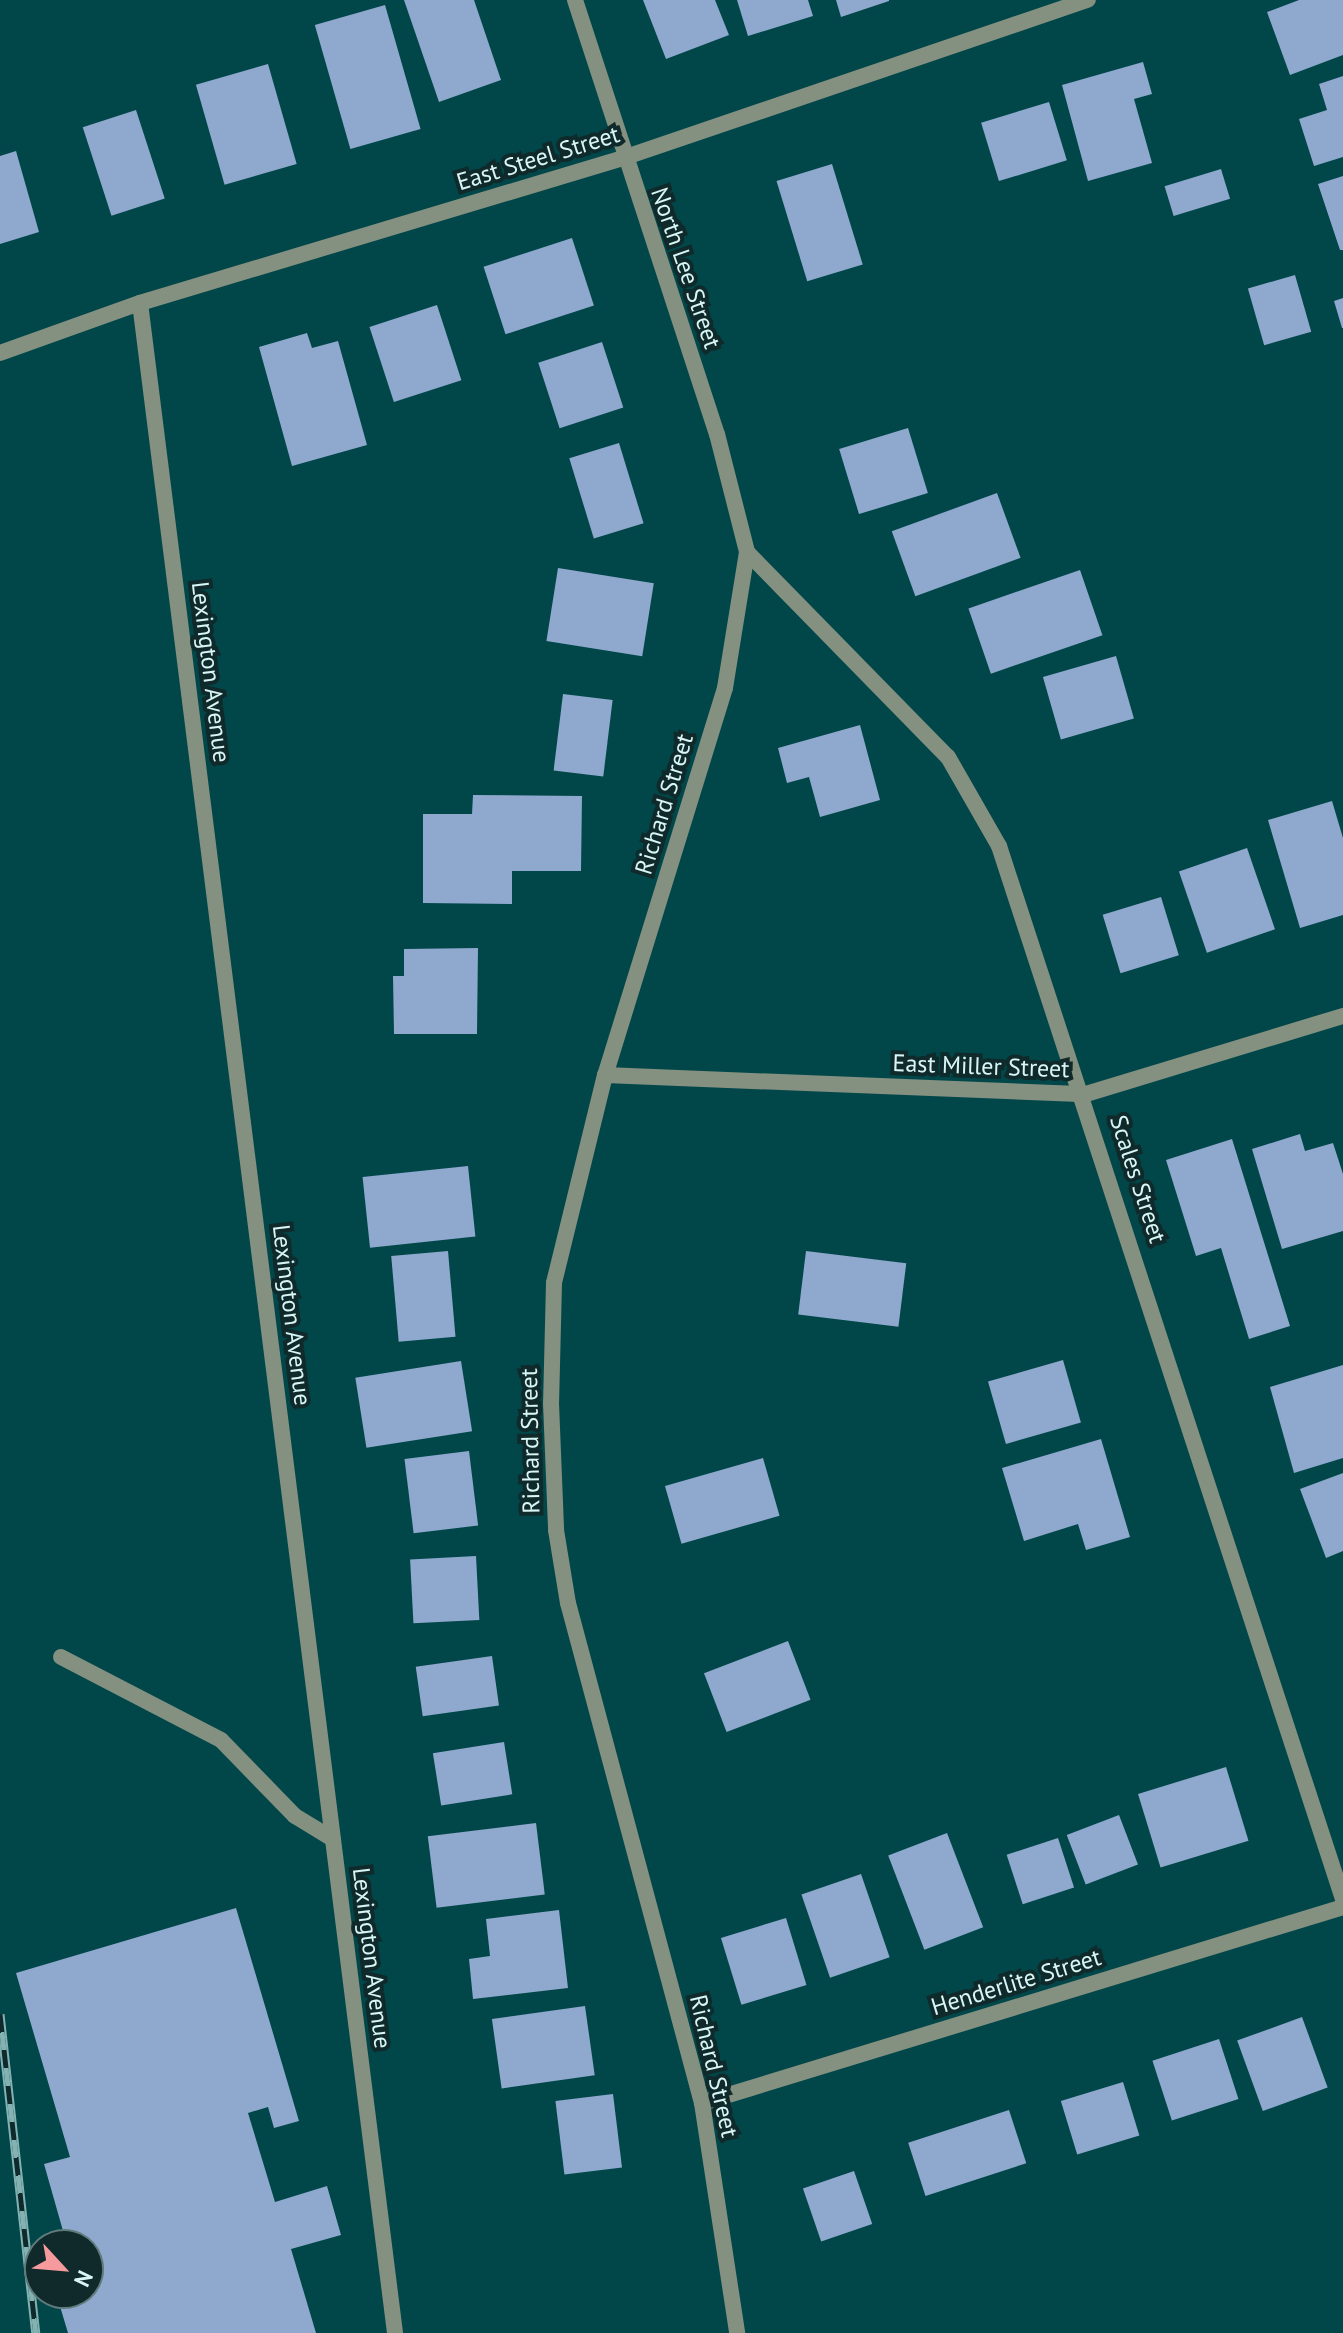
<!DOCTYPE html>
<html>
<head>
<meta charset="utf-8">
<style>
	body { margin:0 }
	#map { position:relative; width:1343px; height:2333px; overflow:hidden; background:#014749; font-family:"PT Sans",sans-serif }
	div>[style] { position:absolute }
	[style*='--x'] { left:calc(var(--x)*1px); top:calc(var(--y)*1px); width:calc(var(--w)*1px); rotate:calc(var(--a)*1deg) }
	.building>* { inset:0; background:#8fa8cd; transform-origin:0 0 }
	.lane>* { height:16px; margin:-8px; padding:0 8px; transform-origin:8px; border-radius:8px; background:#849080 }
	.street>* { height:16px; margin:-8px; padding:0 8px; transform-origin:8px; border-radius:8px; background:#849080 }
	.rail>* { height:9px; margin-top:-4.5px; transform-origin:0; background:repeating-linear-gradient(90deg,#10292a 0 18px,#84b1b2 0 36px); box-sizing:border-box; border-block:2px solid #84b1b2 }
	span { translate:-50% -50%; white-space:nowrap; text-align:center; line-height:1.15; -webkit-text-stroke:8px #10292a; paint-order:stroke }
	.street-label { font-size:24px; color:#d8f6f6 }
	.north { position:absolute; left:24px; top:2229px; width:80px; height:80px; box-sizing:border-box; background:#10292a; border:2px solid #607b7c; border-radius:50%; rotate:116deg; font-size:22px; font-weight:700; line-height:32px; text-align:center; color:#d8f6f6 }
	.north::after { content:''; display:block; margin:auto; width:28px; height:36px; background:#f59b9d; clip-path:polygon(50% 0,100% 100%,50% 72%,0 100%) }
</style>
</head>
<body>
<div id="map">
	<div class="building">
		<div style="clip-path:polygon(404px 0,474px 0,501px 80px,439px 102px)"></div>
		<div style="clip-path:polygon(643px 0,715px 0,729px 35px,666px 59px)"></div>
		<div style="clip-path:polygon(737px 0,808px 0,813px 16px,748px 36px)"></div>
		<div style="clip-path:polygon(836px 0,889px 0,889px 1px,841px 17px)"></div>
		<div style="clip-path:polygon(1299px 0,1343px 0,1343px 55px,1290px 75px,1267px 12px)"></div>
		<div style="left:385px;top:5px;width:129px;height:73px;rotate:74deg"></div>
		<div style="clip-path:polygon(1143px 62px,1152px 94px,1134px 99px,1152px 163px,1088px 181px,1062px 85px)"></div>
		<div style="left:268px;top:64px;width:104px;height:75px;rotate:74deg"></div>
		<div style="clip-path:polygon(1343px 76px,1343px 157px,1314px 166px,1299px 119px,1327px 110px,1319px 84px)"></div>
		<div style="left:1049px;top:102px;width:61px;height:71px;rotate:73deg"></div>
		<div style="left:136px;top:110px;width:93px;height:56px;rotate:72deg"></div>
		<div style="clip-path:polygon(16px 151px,39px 232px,0 244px,0 156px)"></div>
		<div style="left:832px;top:164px;width:105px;height:58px;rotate:73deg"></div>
		<div style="left:1221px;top:169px;width:31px;height:59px;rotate:73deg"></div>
		<div style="clip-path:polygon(1343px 176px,1343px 250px,1340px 250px,1318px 184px)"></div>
		<div style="left:572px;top:238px;width:71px;height:93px;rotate:72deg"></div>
		<div style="left:1295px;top:275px;width:59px;height:49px;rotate:74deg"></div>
		<div style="clip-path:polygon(1343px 298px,1343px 328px,1342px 328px,1334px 301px)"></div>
		<div style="left:437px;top:305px;width:79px;height:71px;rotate:72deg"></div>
		<div style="clip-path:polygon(307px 333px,312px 348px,338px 341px,367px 445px,292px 466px,259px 347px)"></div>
		<div style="left:602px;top:342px;width:69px;height:67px;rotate:72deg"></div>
		<div style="left:908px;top:428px;width:68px;height:72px;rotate:73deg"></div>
		<div style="left:619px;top:443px;width:84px;height:52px;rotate:73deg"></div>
		<div style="left:997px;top:493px;width:69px;height:112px;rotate:70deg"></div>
		<div style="left:558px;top:568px;width:97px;height:74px;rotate:9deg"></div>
		<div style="left:1080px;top:570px;width:69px;height:118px;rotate:71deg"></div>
		<div style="left:1116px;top:656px;width:65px;height:76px;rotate:74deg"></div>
		<div style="left:563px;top:694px;width:50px;height:77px;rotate:7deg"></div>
		<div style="clip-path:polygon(860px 725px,880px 800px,820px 817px,809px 777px,787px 783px,778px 748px)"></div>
		<div style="clip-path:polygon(473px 795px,582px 796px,581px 871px,512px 871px,512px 904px,423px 903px,423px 814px,472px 814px)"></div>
		<div style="clip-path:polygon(1332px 801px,1343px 838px,1343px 915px,1300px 928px,1268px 820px)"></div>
		<div style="left:1247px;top:848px;width:86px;height:72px;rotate:71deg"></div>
		<div style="left:1161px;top:897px;width:61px;height:61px;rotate:73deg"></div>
		<div style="clip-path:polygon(478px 948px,477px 1034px,394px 1034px,393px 976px,404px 976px,404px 949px)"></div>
		<div style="clip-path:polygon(1300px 1134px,1305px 1151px,1333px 1143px,1343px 1174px,1343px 1231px,1282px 1249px,1252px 1149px)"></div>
		<div style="clip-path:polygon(1232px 1139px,1290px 1326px,1249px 1339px,1221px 1248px,1196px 1256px,1166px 1160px)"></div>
		<div style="left:468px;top:1166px;width:71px;height:106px;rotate:84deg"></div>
		<div style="left:448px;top:1251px;width:86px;height:57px;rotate:85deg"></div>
		<div style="left:806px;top:1251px;width:101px;height:64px;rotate:7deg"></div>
		<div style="left:1063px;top:1360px;width:65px;height:78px;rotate:74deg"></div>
		<div style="left:461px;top:1361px;width:71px;height:107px;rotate:81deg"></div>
		<div style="clip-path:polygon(1343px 1365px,1343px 1458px,1294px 1473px,1270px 1387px)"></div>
		<div style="clip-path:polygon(1101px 1439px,1130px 1537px,1086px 1550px,1078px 1524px,1024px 1541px,1002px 1468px)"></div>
		<div style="left:469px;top:1451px;width:75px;height:65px;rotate:83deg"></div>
		<div style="left:763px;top:1458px;width:60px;height:102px;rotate:74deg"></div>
		<div style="clip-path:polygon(1343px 1473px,1343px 1551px,1326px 1558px,1300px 1489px)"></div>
		<div style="left:476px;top:1556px;width:64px;height:66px;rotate:87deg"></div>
		<div style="left:788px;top:1641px;width:63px;height:90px;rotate:69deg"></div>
		<div style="left:492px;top:1656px;width:50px;height:77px;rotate:82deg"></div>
		<div style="left:504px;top:1742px;width:53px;height:72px;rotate:81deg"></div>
		<div style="left:1226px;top:1767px;width:77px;height:92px;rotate:73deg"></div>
		<div style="left:1119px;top:1815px;width:53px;height:56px;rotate:69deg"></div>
		<div style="left:536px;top:1823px;width:72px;height:109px;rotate:83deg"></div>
		<div style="left:947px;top:1833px;width:101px;height:63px;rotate:69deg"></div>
		<div style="left:1058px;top:1838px;width:52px;height:54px;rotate:72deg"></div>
		<div style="left:861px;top:1874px;width:88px;height:63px;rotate:71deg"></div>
		<div style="clip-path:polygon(236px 1908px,299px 2121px,274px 2128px,268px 2107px,248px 2113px,275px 2202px,327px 2186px,341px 2235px,291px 2249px,316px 2333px,68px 2333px,56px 2293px,88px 2293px,88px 2245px,67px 2245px,44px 2164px,70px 2157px,16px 1973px)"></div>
		<div style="clip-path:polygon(559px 1910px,568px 1988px,473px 1999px,469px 1959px,490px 1956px,486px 1919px)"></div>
		<div style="left:786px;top:1918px;width:70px;height:68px;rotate:73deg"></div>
		<div style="left:585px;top:2006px;width:70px;height:94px;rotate:82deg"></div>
		<div style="left:1302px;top:2017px;width:75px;height:69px;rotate:70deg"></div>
		<div style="left:1219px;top:2039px;width:63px;height:70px;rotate:72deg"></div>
		<div style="left:1123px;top:2082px;width:56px;height:65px;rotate:73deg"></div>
		<div style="left:613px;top:2094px;width:74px;height:58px;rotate:83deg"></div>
		<div style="left:1009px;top:2110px;width:56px;height:106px;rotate:72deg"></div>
		<div style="left:854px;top:2171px;width:56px;height:54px;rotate:71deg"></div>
	</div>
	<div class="lane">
		<div style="--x:61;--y:1657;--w:180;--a:27.4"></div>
		<div style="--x:221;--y:1740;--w:106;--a:45.8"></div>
		<div style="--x:295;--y:1816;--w:44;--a:31.2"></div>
	</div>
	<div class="street">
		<div style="--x:575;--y:0;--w:457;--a:71.9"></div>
		<div style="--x:717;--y:434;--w:122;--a:75.7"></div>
		<div style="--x:747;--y:552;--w:138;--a:99.2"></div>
		<div style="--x:725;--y:688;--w:405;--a:107.2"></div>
		<div style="--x:605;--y:1075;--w:214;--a:103.8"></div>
		<div style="--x:554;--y:1283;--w:120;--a:91.4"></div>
		<div style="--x:551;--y:1403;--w:127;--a:87.7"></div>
		<div style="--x:556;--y:1530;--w:74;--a:80.7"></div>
		<div style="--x:568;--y:1603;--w:518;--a:75"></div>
		<div style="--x:702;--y:2103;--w:233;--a:81.3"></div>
		<div style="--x:140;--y:303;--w:2046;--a:82.84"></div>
		<div style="--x:0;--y:353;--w:149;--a:-19.7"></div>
		<div style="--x:140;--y:303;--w:504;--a:-16.71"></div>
		<div style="--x:623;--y:158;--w:491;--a:-18.8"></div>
		<div style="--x:747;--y:552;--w:287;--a:45.6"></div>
		<div style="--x:948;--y:757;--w:103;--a:60.2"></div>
		<div style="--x:999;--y:846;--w:1108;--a:71.91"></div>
		<div style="--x:605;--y:1075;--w:481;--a:2.3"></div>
		<div style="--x:1086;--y:1094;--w:269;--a:-16.9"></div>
		<div style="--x:702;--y:2103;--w:670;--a:-17"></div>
	</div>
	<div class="rail">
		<div style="--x:0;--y:2014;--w:321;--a:83.6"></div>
	</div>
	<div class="street-label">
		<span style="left:538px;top:158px;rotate:-17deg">East Steel Street</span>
		<span style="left:686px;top:268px;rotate:71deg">North Lee Street</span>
		<span style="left:211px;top:672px;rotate:83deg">Lexington Avenue</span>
		<span style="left:664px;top:804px;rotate:-73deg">Richard Street</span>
		<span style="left:981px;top:1066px;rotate:2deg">East Miller Street</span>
		<span style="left:1138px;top:1179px;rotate:72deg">Scales Street</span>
		<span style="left:292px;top:1315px;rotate:83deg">Lexington Avenue</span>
		<span style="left:530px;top:1441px;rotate:-91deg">Richard Street</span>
		<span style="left:372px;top:1958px;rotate:83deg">Lexington Avenue</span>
		<span style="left:1016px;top:1982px;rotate:-17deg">Henderlite Street</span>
		<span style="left:714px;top:2066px;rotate:77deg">Richard Street</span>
	</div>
	<div class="north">N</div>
</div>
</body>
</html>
